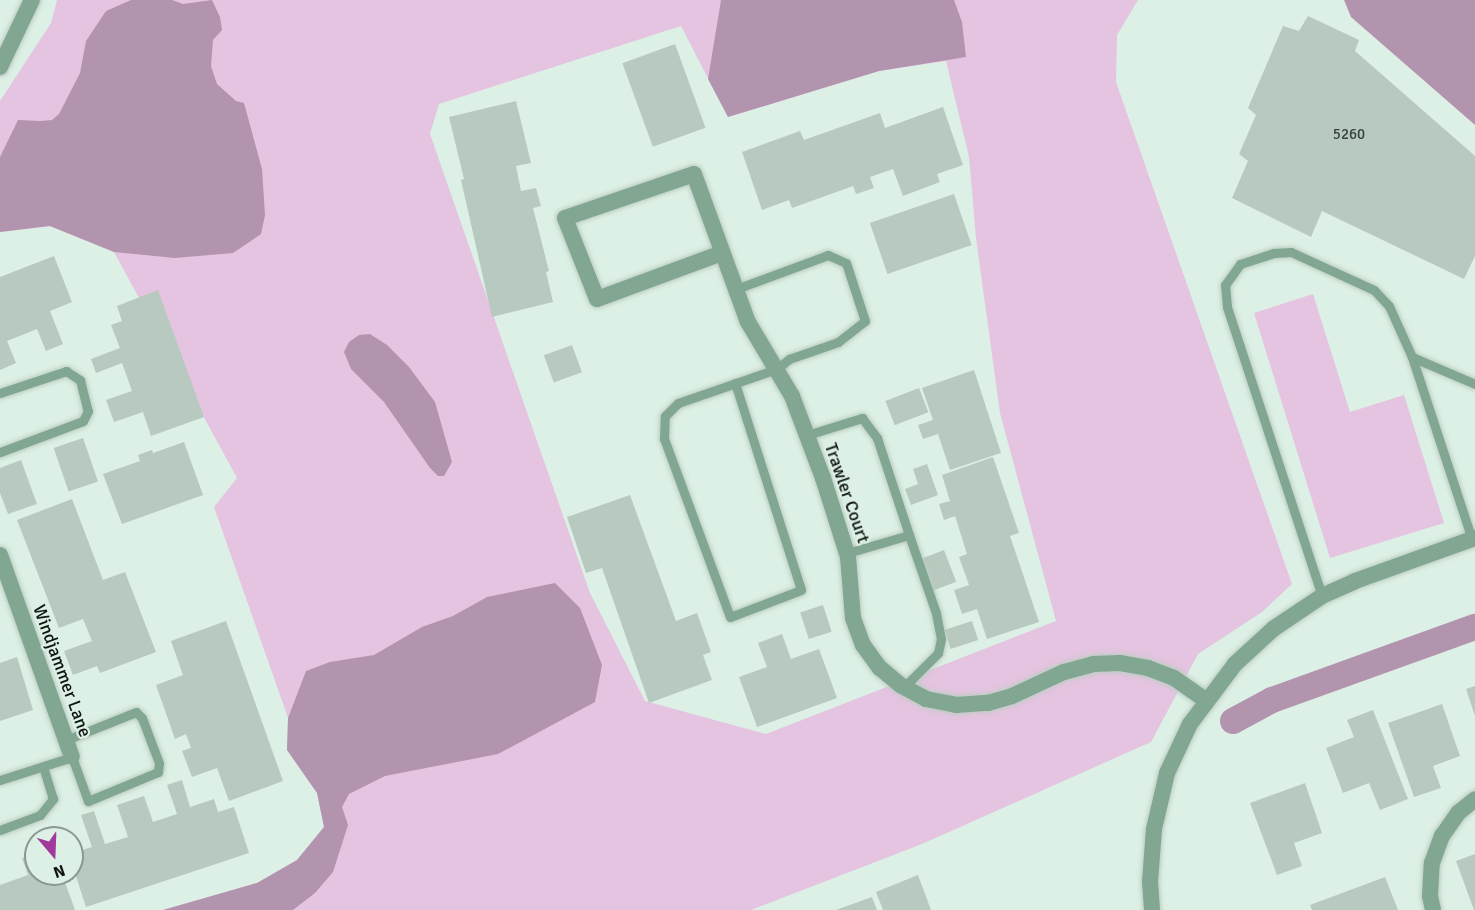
<!DOCTYPE html>
<html>
<head>
<meta charset="utf-8">
<style>
	body { margin:0 }
	#map { position:relative; width:1475px; height:910px; overflow:hidden; background:#ddf0e5; font-family:Signika,sans-serif }
	div>[style] { position:absolute }
	[style*='--x'] { left:calc(var(--x)*1px); top:calc(var(--y)*1px); width:calc(var(--w)*1px); rotate:calc(var(--a)*1deg) }
	.green>* { inset:0; background:#e4c4e0 }
	.water>* { inset:0; background:#b394af }
	.canal>* { height:26px; margin:-13px; padding:0 13px; transform-origin:13px; border-radius:13px; background:#b394af }
	.building>* { inset:0; background:#b8c9bf; transform-origin:0 0 }
	.roads { filter:drop-shadow(0 0 2px #bccdc3) drop-shadow(0 0 2px #bccdc3) }
	.service>* { height:9px; margin:-4.5px; padding:0 4.5px; transform-origin:4.5px; border-radius:4.5px; background:#81a692 }
	.minor>* { height:16px; margin:-8px; padding:0 8px; transform-origin:8px; border-radius:8px; background:#81a692 }
	span { translate:-50% -50%; white-space:nowrap; text-align:center; line-height:1.15; -webkit-text-stroke:4.5px #ddf0e5; paint-order:stroke }
	.number-label { font-size:15px; color:#38413c }
	.number-label span { -webkit-text-stroke-width:0 }
	.street-label { font-size:18px; color:#0e1411 }
	.north { position:absolute; left:24px; top:826px; width:60px; height:60px; box-sizing:border-box; background:#ddf0e5; border:2px solid #8a9890; border-radius:50%; rotate:161deg; font-size:16px; font-weight:700; line-height:24px; text-align:center; color:#0e1411 }
	.north::after { content:''; display:block; margin:auto; width:21px; height:27px; background:#a2399c; clip-path:polygon(50% 0,100% 100%,50% 72%,0 100%) }
</style>
</head>
<body>
<div id="map">
	<div class="green">
		<div style="clip-path:polygon(evenodd,57px 0,1138px 0,1117px 35px,1116px 82px,1292px 584px,1262px 612px,1198px 654px,1151px 742px,922px 844px,751px 910px,163px 910px,257px 883px,297px 860px,324px 827px,317px 793px,287px 750px,288px 718px,214px 507px,237px 478px,114px 252px,50px 226px,0 232px,0 101px,51px 23px,57px 0,681px 26px,728px 117px,879px 71px,946px 61px,969px 157px,976px 238px,1000px 413px,1056px 621px,766px 734px,645px 701px,590px 593px,430px 134px,439px 104px,681px 26px)"></div>
		<div style="clip-path:polygon(1313px 294px,1350px 412px,1404px 395px,1444px 523px,1330px 558px,1254px 313px)"></div>
	</div>
	<div class="water">
		<div style="clip-path:polygon(131px 0,172px 0,183px 4px,212px 0,220px 17px,222px 30px,213px 40px,211px 66px,217px 84px,236px 101px,244px 103px,262px 169px,265px 215px,261px 234px,233px 253px,175px 258px,114px 252px,50px 226px,0 232px,0 157px,18px 120px,40px 121px,52px 120px,59px 114px,80px 73px,86px 41px,106px 11px)"></div>
		<div style="clip-path:polygon(721px 0,954px 0,962px 22px,966px 57px,879px 71px,728px 117px,708px 79px)"></div>
		<div style="clip-path:polygon(1344px 0,1475px 0,1475px 125px,1351px 17px)"></div>
		<div style="clip-path:polygon(370px 334px,387px 345px,409px 367px,435px 402px,452px 462px,444px 476px,438px 476px,430px 468px,384px 402px,351px 369px,344px 352px,349px 342px,359px 335px)"></div>
		<div style="clip-path:polygon(555px 583px,580px 608px,602px 665px,595px 702px,498px 754px,385px 776px,349px 794px,342px 807px,348px 825px,333px 872px,315px 893px,293px 910px,163px 910px,257px 883px,297px 860px,324px 827px,317px 793px,287px 750px,288px 718px,306px 671px,330px 662px,374px 655px,422px 627px,453px 616px,487px 597px)"></div>
	</div>
	<div class="canal">
		<div style="--x:1233;--y:721;--w:44;--a:-28.3"></div>
		<div style="--x:1272;--y:700;--w:216;--a:-19.8"></div>
	</div>
	<div class="building">
		<div style="clip-path:polygon(1308px 16px,1359px 40px,1355px 51px,1475px 156px,1475px 256px,1464px 279px,1322px 211px,1311px 237px,1232px 198px,1248px 161px,1239px 154px,1256px 115px,1248px 108px,1283px 26px,1299px 31px)"></div>
		<div style="left:675px;top:44px;width:89px;height:56px;rotate:70deg"></div>
		<div style="clip-path:polygon(516px 101px,531px 163px,516px 166px,521px 191px,536px 188px,541px 206px,533px 208px,549px 271px,546px 272px,553px 302px,492px 317px,461px 180px,464px 179px,449px 117px)"></div>
		<div style="clip-path:polygon(943px 107px,963px 165px,937px 174px,940px 182px,903px 196px,893px 169px,870px 177px,874px 188px,856px 194px,853px 186px,792px 208px,789px 200px,762px 210px,742px 152px,800px 131px,804px 140px,880px 113px,885px 128px)"></div>
		<div style="left:954px;top:194px;width:54px;height:89px;rotate:71deg"></div>
		<div style="clip-path:polygon(54px 256px,72px 302px,50px 311px,63px 344px,46px 351px,37px 329px,7px 341px,16px 363px,0 370px,0 277px)"></div>
		<div style="clip-path:polygon(158px 290px,204px 417px,151px 436px,143px 412px,114px 422px,106px 400px,132px 391px,122px 363px,96px 373px,91px 359px,120px 348px,111px 325px,122px 321px,117px 306px)"></div>
		<div style="left:572px;top:345px;width:29px;height:30px;rotate:70deg"></div>
		<div style="clip-path:polygon(974px 370px,1001px 453px,950px 470px,938px 434px,923px 439px,918px 425px,933px 420px,922px 388px)"></div>
		<div style="left:919px;top:388px;width:26px;height:36px;rotate:69deg"></div>
		<div style="left:83px;top:438px;width:46px;height:31px;rotate:71deg"></div>
		<div style="clip-path:polygon(184px 442px,203px 495px,122px 524px,103px 474px,140px 461px,138px 455px,152px 450px,153px 453px)"></div>
		<div style="clip-path:polygon(993px 457px,1019px 533px,1010px 536px,1039px 622px,987px 639px,977px 609px,962px 614px,954px 590px,969px 585px,959px 557px,967px 554px,955px 516px,944px 520px,939px 504px,950px 501px,942px 475px)"></div>
		<div style="clip-path:polygon(21px 460px,37px 504px,8px 514px,0 493px,0 468px)"></div>
		<div style="clip-path:polygon(927px 464px,938px 495px,911px 505px,905px 489px,918px 484px,913px 469px)"></div>
		<div style="clip-path:polygon(630px 495px,676px 621px,697px 613px,711px 652px,703px 655px,712px 680px,649px 703px,602px 568px,586px 573px,567px 517px)"></div>
		<div style="clip-path:polygon(72px 499px,103px 580px,125px 572px,156px 652px,100px 673px,97px 666px,73px 675px,64px 651px,92px 641px,83px 619px,59px 628px,17px 520px)"></div>
		<div style="left:944px;top:550px;width:34px;height:28px;rotate:69deg"></div>
		<div style="left:823px;top:605px;width:28px;height:24px;rotate:72deg"></div>
		<div style="clip-path:polygon(226px 621px,283px 781px,229px 801px,217px 768px,192px 777px,182px 751px,191px 748px,186px 734px,175px 739px,156px 685px,183px 675px,171px 641px)"></div>
		<div style="left:972px;top:621px;width:20px;height:29px;rotate:72deg"></div>
		<div style="clip-path:polygon(782px 634px,791px 659px,819px 649px,837px 698px,757px 727px,739px 677px,767px 667px,758px 643px)"></div>
		<div style="clip-path:polygon(17px 657px,33px 710px,0 721px,0 663px)"></div>
		<div style="clip-path:polygon(1475px 686px,1475px 716px,1466px 689px)"></div>
		<div style="clip-path:polygon(1442px 704px,1460px 756px,1433px 766px,1441px 788px,1414px 797px,1388px 723px)"></div>
		<div style="clip-path:polygon(1373px 710px,1408px 799px,1380px 810px,1369px 783px,1343px 793px,1326px 748px,1354px 737px,1347px 720px)"></div>
		<div style="clip-path:polygon(182px 780px,190px 807px,214px 799px,218px 812px,234px 807px,249px 853px,86px 907px,72px 864px,72px 853px,92px 847px,81px 815px,94px 811px,105px 844px,128px 837px,117px 805px,144px 796px,153px 822px,177px 814px,167px 785px)"></div>
		<div style="clip-path:polygon(1305px 783px,1322px 833px,1294px 843px,1302px 866px,1277px 875px,1250px 803px)"></div>
		<div style="clip-path:polygon(36px 853px,36px 874px,62px 874px,75px 910px,0 910px,0 885px,28px 875px,22px 858px)"></div>
		<div style="clip-path:polygon(1475px 854px,1475px 910px,1474px 910px,1456px 861px)"></div>
		<div style="clip-path:polygon(918px 875px,931px 910px,883px 910px,876px 892px)"></div>
		<div style="clip-path:polygon(1385px 877px,1398px 910px,1312px 910px,1310px 905px)"></div>
		<div style="clip-path:polygon(872px 897px,877px 910px,836px 910px)"></div>
	</div>
	<div class="roads">
		<div class="service">
			<div style="--x:1412;--y:357;--w:192;--a:71.8"></div>
			<div style="--x:735;--y:383;--w:217;--a:72.3"></div>
			<div style="--x:801;--y:590;--w:76;--a:159.2"></div>
			<div style="--x:730;--y:617;--w:190;--a:-110.3"></div>
			<div style="--x:664;--y:439;--w:23;--a:-88"></div>
			<div style="--x:665;--y:416;--w:18;--a:-45"></div>
			<div style="--x:678;--y:403;--w:105;--a:-19"></div>
			<div style="--x:777;--y:369;--w:16;--a:-40"></div>
			<div style="--x:789;--y:359;--w:52;--a:-19.1"></div>
			<div style="--x:838;--y:342;--w:34;--a:-38"></div>
			<div style="--x:865;--y:321;--w:61;--a:-108.1"></div>
			<div style="--x:846;--y:263;--w:20;--a:-156"></div>
			<div style="--x:828;--y:255;--w:98;--a:159.7"></div>
			<div style="--x:0;--y:393;--w:70;--a:-18.4"></div>
			<div style="--x:66;--y:371;--w:17;--a:33"></div>
			<div style="--x:80;--y:380;--w:32;--a:76"></div>
			<div style="--x:88;--y:411;--w:11;--a:117"></div>
			<div style="--x:83;--y:421;--w:89;--a:159.5"></div>
			<div style="--x:807;--y:435;--w:58;--a:-17.2"></div>
			<div style="--x:862;--y:418;--w:25;--a:53"></div>
			<div style="--x:877;--y:438;--w:102;--a:71.7"></div>
			<div style="--x:909;--y:535;--w:65;--a:163.8"></div>
			<div style="--x:1322;--y:596;--w:304;--a:-108.2"></div>
			<div style="--x:1227;--y:307;--w:22;--a:-95"></div>
			<div style="--x:1225;--y:285;--w:26;--a:-54"></div>
			<div style="--x:1240;--y:264;--w:36;--a:-18"></div>
			<div style="--x:1274;--y:253;--w:17;--a:-3"></div>
			<div style="--x:1291;--y:252;--w:91;--a:24.6"></div>
			<div style="--x:1374;--y:290;--w:22;--a:47"></div>
			<div style="--x:1389;--y:306;--w:56;--a:65.7"></div>
			<div style="--x:1412;--y:357;--w:69;--a:23.2"></div>
			<div style="--x:904;--y:687;--w:48;--a:-45"></div>
			<div style="--x:938;--y:653;--w:14;--a:-78"></div>
			<div style="--x:941;--y:639;--w:26;--a:-101"></div>
			<div style="--x:936;--y:613;--w:83;--a:-109.1"></div>
			<div style="--x:0;--y:780;--w:76;--a:-17.7"></div>
			<div style="--x:72;--y:757;--w:47;--a:70"></div>
			<div style="--x:88;--y:801;--w:76;--a:-22.5"></div>
			<div style="--x:158;--y:772;--w:9;--a:-84"></div>
			<div style="--x:159;--y:763;--w:48;--a:-110.7"></div>
			<div style="--x:142;--y:718;--w:8;--a:-135"></div>
			<div style="--x:136;--y:712;--w:75;--a:158.2"></div>
			<div style="--x:0;--y:830;--w:43;--a:-20.6"></div>
			<div style="--x:40;--y:815;--w:21;--a:-51"></div>
			<div style="--x:53;--y:799;--w:34;--a:-107"></div>
		</div>
		<div class="minor">
			<div style="--x:0;--y:67;--w:74;--a:-64.5"></div>
			<div style="--x:722;--y:253;--w:133;--a:159.8"></div>
			<div style="--x:597;--y:299;--w:87;--a:-111.6"></div>
			<div style="--x:565;--y:218;--w:136;--a:-18.8"></div>
			<div style="--x:694;--y:174;--w:158;--a:70"></div>
			<div style="--x:748;--y:322;--w:86;--a:59.3"></div>
			<div style="--x:792;--y:396;--w:88;--a:69.3"></div>
			<div style="--x:823;--y:478;--w:83;--a:72.4"></div>
			<div style="--x:848;--y:557;--w:61;--a:85.3"></div>
			<div style="--x:853;--y:618;--w:29;--a:70"></div>
			<div style="--x:863;--y:645;--w:29;--a:54"></div>
			<div style="--x:880;--y:668;--w:26;--a:40"></div>
			<div style="--x:900;--y:685;--w:30;--a:28"></div>
			<div style="--x:926;--y:699;--w:31;--a:11"></div>
			<div style="--x:956;--y:705;--w:32;--a:-4"></div>
			<div style="--x:988;--y:703;--w:25;--a:-16"></div>
			<div style="--x:1012;--y:696;--w:57;--a:-24.8"></div>
			<div style="--x:1064;--y:672;--w:30;--a:-15"></div>
			<div style="--x:1093;--y:664;--w:27;--a:-2"></div>
			<div style="--x:1120;--y:663;--w:28;--a:10"></div>
			<div style="--x:1148;--y:668;--w:28;--a:21"></div>
			<div style="--x:1174;--y:678;--w:39;--a:35"></div>
			<div style="--x:0;--y:555;--w:214;--a:70.4"></div>
			<div style="--x:1152;--y:910;--w:28;--a:-94"></div>
			<div style="--x:1150;--y:882;--w:53;--a:-85.7"></div>
			<div style="--x:1154;--y:829;--w:57;--a:-76.9"></div>
			<div style="--x:1167;--y:773;--w:54;--a:-64.9"></div>
			<div style="--x:1190;--y:724;--w:75;--a:-53.1"></div>
			<div style="--x:1235;--y:664;--w:52;--a:-42.6"></div>
			<div style="--x:1273;--y:629;--w:59;--a:-34"></div>
			<div style="--x:1322;--y:596;--w:36;--a:-24"></div>
			<div style="--x:1355;--y:581;--w:127;--a:-19.7"></div>
			<div style="--x:1433;--y:910;--w:14;--a:-102"></div>
			<div style="--x:1430;--y:896;--w:33;--a:-87"></div>
			<div style="--x:1432;--y:863;--w:29;--a:-70"></div>
			<div style="--x:1442;--y:836;--w:28;--a:-55"></div>
			<div style="--x:1458;--y:813;--w:22;--a:-39"></div>
		</div>
	</div>
	<div class="number-label">
		<span style="left:1349px;top:135px">5260</span>
	</div>
	<div class="street-label">
		<span style="left:847px;top:493px;rotate:71deg">Trawler Court</span>
		<span style="left:62px;top:671px;rotate:70deg">Windjammer Lane</span>
	</div>
	<div class="north">N</div>
</div>
</body>
</html>
